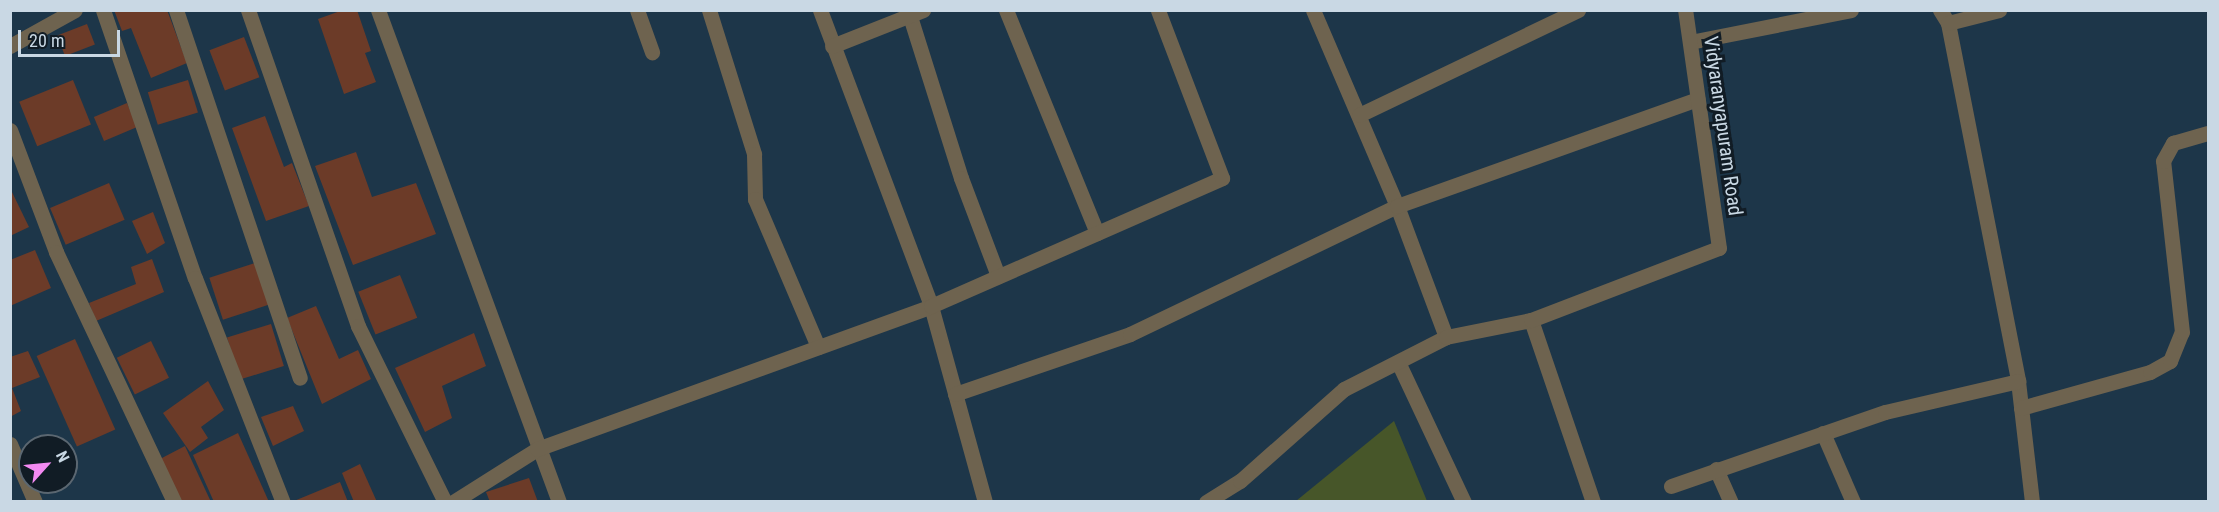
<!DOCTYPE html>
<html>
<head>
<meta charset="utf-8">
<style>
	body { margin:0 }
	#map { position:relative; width:2219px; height:512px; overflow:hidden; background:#1d3649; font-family:"Roboto Condensed",sans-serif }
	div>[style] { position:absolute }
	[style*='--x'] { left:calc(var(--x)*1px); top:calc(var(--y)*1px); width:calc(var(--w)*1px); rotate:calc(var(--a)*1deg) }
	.green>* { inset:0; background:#475629 }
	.building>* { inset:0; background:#6c3b28; transform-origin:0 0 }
	.minor>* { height:15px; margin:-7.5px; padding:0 7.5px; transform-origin:7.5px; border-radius:7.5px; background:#6e634f }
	span { translate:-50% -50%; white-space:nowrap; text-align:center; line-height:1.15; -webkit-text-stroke:6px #111c25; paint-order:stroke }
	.street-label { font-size:20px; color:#c9d8e4 }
	.frame { position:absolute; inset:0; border:12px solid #c9d8e4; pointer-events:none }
	.north { position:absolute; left:18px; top:434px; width:60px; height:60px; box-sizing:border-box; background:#111c25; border:2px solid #5b6771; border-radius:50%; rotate:63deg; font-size:16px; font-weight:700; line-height:24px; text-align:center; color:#c9d8e4 }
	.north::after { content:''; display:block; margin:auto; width:21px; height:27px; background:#f38af2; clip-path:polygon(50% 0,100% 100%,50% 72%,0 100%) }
	.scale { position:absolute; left:18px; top:30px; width:102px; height:27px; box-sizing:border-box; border:3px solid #c9d8e4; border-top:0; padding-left:8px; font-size:18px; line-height:21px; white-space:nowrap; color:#c9d8e4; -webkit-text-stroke:4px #111c25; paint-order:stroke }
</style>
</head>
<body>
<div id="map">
	<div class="green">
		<div style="clip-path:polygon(1394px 421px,1427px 501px,1296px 501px)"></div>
	</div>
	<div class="building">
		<div style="clip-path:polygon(114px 10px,167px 10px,187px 63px,151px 78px,131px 28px,122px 31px)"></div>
		<div style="clip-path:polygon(343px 10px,357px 10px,371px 51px,365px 53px,376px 82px,344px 94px,318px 19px)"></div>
		<div style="left:87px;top:24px;width:22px;height:32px;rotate:69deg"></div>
		<div style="left:244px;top:37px;width:43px;height:37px;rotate:69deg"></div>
		<div style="left:73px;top:80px;width:48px;height:58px;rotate:68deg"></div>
		<div style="left:188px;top:80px;width:34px;height:42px;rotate:73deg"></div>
		<div style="left:127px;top:103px;width:26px;height:36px;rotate:67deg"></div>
		<div style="clip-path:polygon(265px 116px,284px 167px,292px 163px,309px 206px,266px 221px,232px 128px)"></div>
		<div style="clip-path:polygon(356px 152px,372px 197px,416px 183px,436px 234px,353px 265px,315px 166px)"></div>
		<div style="left:109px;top:183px;width:40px;height:64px;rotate:67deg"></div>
		<div style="clip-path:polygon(10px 188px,29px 227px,10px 236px)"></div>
		<div style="clip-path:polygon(153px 212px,165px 243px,147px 254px,132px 221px)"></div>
		<div style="clip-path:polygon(35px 250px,51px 288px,10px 306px,10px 260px)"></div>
		<div style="clip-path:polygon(152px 259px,164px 292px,96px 321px,89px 303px,136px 284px,131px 267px)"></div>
		<div style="left:255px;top:263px;width:44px;height:48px;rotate:72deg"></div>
		<div style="left:400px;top:275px;width:46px;height:45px;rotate:68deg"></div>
		<div style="clip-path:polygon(316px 306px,339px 359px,358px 350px,371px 379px,322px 404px,287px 318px)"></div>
		<div style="left:271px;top:324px;width:44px;height:46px;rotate:73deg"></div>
		<div style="clip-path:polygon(474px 333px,486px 366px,442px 386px,452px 418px,425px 432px,395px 368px)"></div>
		<div style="left:75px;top:339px;width:99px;height:42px;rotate:66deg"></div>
		<div style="left:151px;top:341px;width:41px;height:38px;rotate:64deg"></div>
		<div style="clip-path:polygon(28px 351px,40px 377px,12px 388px,21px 411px,10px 417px,10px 357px)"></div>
		<div style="clip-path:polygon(208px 381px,224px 410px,201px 427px,208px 438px,190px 452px,163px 413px)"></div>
		<div style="clip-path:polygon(293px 406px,304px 431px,273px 446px,261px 417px)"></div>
		<div style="clip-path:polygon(238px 433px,269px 502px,214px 502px,193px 455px)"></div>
		<div style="clip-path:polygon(185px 446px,211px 502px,181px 502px,160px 459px)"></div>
		<div style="clip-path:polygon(360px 464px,377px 502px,354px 502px,342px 473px)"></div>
		<div style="clip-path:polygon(529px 478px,538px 502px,490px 502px,486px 492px)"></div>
		<div style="clip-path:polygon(340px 482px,348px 502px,294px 502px,294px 501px)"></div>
	</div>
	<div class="minor">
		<div style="--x:103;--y:10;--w:283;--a:71.1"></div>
		<div style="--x:195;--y:278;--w:241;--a:68.6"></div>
		<div style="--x:176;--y:10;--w:388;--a:71.4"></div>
		<div style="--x:248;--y:10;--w:335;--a:70.8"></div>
		<div style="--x:358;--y:326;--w:196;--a:63.7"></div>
		<div style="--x:378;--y:10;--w:524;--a:69.8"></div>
		<div style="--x:637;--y:10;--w:45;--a:70.3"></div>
		<div style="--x:709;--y:10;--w:151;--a:72.6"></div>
		<div style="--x:754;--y:154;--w:45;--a:88.7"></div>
		<div style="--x:755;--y:199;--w:161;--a:66.9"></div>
		<div style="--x:820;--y:10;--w:316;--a:69.4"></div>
		<div style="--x:931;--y:306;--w:203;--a:74.6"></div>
		<div style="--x:908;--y:10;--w:176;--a:72.5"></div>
		<div style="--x:961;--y:178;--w:105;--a:69.3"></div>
		<div style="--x:1006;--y:10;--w:241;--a:67.8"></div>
		<div style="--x:1313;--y:10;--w:213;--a:66.8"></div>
		<div style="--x:1397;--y:206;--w:140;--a:69.5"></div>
		<div style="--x:1940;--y:10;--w:15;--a:58"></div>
		<div style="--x:1948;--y:23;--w:365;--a:78.9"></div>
		<div style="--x:2018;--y:381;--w:122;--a:83.4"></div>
		<div style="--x:1948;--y:23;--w:53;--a:-14.3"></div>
		<div style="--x:1690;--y:42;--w:164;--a:-11.2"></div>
		<div style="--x:10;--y:46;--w:74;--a:-29"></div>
		<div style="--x:832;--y:46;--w:98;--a:-21.6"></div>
		<div style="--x:1359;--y:115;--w:243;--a:-25.6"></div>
		<div style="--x:10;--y:130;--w:130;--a:69.3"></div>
		<div style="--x:56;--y:252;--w:276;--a:64.7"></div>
		<div style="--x:1531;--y:320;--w:192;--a:71.2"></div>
		<div style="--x:1398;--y:362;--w:155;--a:64.8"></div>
		<div style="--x:955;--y:394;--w:185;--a:-18.9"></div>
		<div style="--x:1130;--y:334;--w:296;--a:-25.6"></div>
		<div style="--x:1397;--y:206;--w:319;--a:-19.6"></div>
		<div style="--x:2021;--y:408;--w:134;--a:-15.6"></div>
		<div style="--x:2150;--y:372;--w:23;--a:-29"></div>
		<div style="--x:2170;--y:361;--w:31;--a:-68"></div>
		<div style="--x:2182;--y:332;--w:172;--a:-96.3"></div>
		<div style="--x:2163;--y:161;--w:21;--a:-61"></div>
		<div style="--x:2173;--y:143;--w:36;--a:-16"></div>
		<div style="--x:1823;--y:433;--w:75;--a:66.5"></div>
		<div style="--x:10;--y:444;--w:63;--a:66.7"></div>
		<div style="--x:1716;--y:469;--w:36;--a:66"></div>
		<div style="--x:1671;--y:486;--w:226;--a:-19.1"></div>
		<div style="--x:1885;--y:412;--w:137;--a:-13.1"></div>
		<div style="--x:453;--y:502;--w:99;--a:-32.2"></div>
		<div style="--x:537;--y:449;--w:419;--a:-19.9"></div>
		<div style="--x:931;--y:306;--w:318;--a:-23.7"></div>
		<div style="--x:1222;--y:178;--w:180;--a:-110.9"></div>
		<div style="--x:1206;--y:502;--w:40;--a:-32"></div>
		<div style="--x:1240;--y:481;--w:139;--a:-41.5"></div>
		<div style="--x:1344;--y:389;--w:114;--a:-27"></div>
		<div style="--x:1446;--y:337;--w:87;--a:-11.3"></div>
		<div style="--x:1531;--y:320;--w:201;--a:-21"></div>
		<div style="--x:1719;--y:248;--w:240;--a:-98.1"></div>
	</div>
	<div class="street-label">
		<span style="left:1723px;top:126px;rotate:82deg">Vidyaranyapuram Road</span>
	</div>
	<div class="frame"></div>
	<div class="north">N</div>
	<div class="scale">20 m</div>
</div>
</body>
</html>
